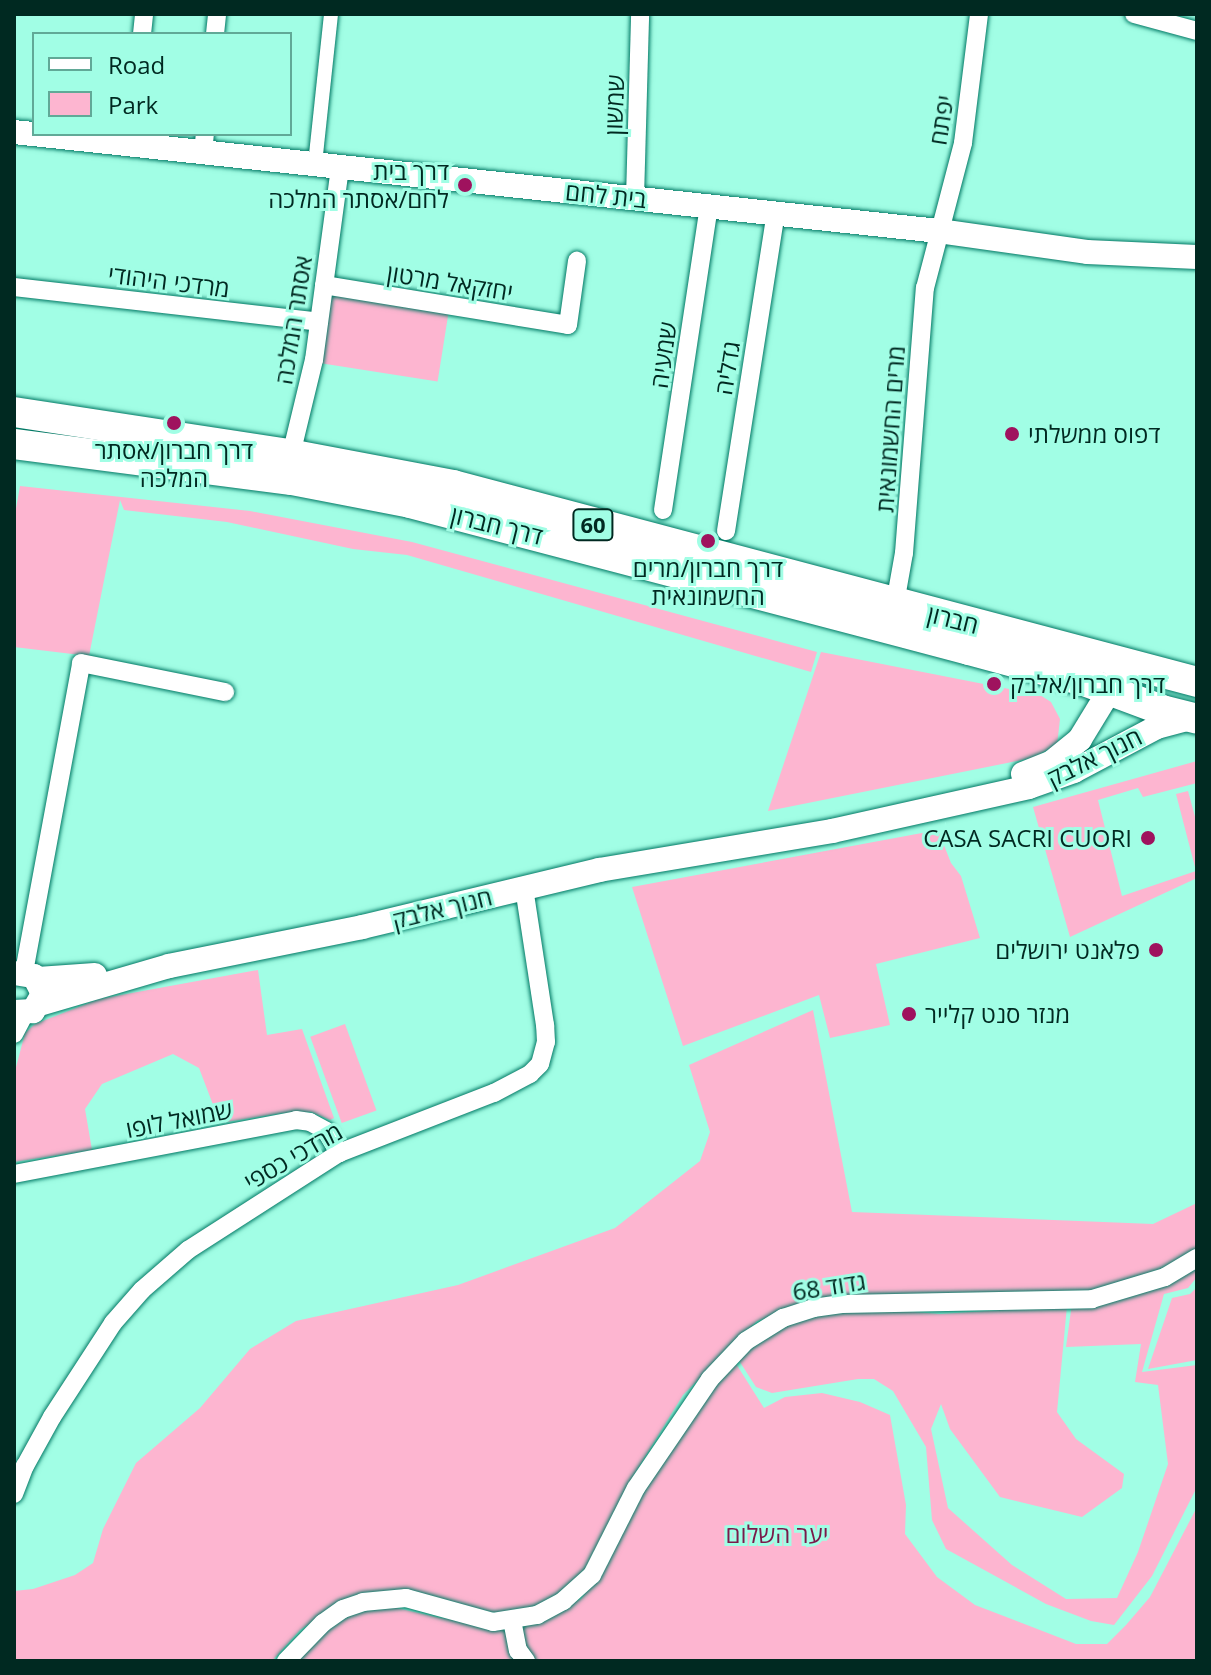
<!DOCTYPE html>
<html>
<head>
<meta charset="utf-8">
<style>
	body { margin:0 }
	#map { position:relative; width:1211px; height:1675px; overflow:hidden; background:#a1fee5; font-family:"Open Sans",Heebo,sans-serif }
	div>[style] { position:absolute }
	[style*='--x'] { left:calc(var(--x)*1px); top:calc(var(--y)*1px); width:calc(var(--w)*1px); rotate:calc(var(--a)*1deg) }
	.green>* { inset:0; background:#fdb5d0; transform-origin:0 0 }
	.roads { filter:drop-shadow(0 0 2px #007864) drop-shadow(0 0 2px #007864) }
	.pedestrian>* { height:14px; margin:-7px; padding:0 7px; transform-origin:7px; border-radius:7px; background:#fff }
	.minor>* { height:18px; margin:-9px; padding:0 9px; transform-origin:9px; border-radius:9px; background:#fff }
	.tertiary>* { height:24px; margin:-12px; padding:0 12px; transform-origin:12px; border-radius:12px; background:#fff }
	.trunk>* { height:30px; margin:-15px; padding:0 15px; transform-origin:15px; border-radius:15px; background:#fff }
	.dots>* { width:22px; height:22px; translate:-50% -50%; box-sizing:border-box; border:4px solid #a1fee5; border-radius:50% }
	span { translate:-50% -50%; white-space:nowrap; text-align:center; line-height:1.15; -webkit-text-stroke:6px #a1fee5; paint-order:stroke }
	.shield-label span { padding:2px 6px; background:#a1fee5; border:2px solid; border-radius:6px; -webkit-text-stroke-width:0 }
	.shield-label { font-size:22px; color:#002921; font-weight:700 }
	.street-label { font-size:24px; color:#002921 }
	.poi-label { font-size:24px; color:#002921 }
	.right { translate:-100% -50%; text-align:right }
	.left { translate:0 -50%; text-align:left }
	.park-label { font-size:24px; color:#7a1a4a }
	.frame { position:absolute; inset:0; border:16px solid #002921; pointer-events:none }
	.legend { position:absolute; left:32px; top:32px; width:260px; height:104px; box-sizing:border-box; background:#a1fee5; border:2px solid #61a997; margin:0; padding:10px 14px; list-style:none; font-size:24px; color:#002921 }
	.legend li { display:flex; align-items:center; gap:16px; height:40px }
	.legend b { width:40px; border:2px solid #61a997 }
</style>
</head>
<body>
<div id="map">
	<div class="green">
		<div style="left:332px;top:294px;width:118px;height:70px;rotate:9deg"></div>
		<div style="clip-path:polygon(20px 486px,250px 511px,412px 542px,817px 652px,811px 672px,407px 555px,353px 549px,227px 522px,124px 510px,120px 500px,89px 656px,14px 647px,14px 520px)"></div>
		<div style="clip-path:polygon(821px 652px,1040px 695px,1051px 702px,1060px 719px,1057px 745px,1032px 758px,768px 811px)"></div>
		<div style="clip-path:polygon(1197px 761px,1197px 783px,1143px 797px,1138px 788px,1098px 800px,1122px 896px,1196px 871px,1176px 794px,1188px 791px,1197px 824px,1197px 878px,1070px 937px,1033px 807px)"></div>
		<div style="clip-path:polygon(938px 830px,951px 863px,961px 876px,980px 938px,876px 964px,890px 1025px,830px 1038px,819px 995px,683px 1046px,632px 887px)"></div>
		<div style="clip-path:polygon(258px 970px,267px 1035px,302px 1029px,334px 1118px,330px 1120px,311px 1112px,283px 1113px,220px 1123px,199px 1068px,173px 1054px,102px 1084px,85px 1109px,92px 1150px,14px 1162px,14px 1075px,25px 1033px,35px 1024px,99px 999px)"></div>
		<div style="clip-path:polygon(813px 1010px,852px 1212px,1153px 1224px,1197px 1203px,1197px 1277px,1188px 1288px,1164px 1294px,1142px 1372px,1197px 1365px,1197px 1487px,1152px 1576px,1114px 1625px,1091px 1621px,1046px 1604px,946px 1549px,932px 1520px,926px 1447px,893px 1391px,874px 1379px,858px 1379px,772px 1393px,756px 1387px,738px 1359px,785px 1321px,825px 1314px,876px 1309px,940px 1314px,1067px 1306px,1057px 1412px,1076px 1439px,1124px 1474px,1122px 1488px,1082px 1517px,1000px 1497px,950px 1429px,941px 1404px,931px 1429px,948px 1508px,1012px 1565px,1066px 1599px,1117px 1598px,1138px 1552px,1168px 1464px,1158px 1385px,1135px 1382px,1141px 1344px,1066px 1347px,1073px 1296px,781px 1313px,757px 1321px,683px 1395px,632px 1478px,593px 1562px,551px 1600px,517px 1614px,499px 1614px,411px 1592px,376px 1592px,330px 1610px,300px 1630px,272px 1661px,14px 1661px,14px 1591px,33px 1589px,75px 1575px,93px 1563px,103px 1529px,136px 1463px,200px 1408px,250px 1349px,296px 1321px,458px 1285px,615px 1228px,700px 1161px,710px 1132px,689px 1065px)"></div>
		<div style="left:345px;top:1024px;width:92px;height:37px;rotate:70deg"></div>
		<div style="clip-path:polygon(1197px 1287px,1197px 1360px,1148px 1369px,1172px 1298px,1190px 1294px)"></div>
		<div style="clip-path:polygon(733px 1359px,764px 1408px,785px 1397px,822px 1393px,860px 1402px,890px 1415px,906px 1505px,905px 1534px,937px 1577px,975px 1605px,1076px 1644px,1107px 1644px,1126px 1625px,1150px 1597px,1197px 1507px,1197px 1661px,276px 1661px,306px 1632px,347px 1605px,392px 1607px,441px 1618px,516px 1627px,581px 1599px,610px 1560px,620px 1529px,643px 1489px)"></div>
	</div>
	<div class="roads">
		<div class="pedestrian">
			<div style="--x:315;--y:164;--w:151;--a:-83.9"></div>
		</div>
		<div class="minor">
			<div style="--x:1134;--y:14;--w:65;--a:15.1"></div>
			<div style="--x:142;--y:34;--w:20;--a:-84"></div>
			<div style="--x:215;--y:34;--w:20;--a:-84"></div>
			<div style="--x:203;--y:152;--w:18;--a:-84"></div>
			<div style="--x:635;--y:198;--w:184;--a:-88.4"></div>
			<div style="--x:324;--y:285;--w:247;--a:9.3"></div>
			<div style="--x:568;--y:325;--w:65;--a:-82"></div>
			<div style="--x:14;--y:287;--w:307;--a:6.5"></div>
			<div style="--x:289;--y:463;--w:106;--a:-76.4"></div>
			<div style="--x:314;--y:360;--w:195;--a:-82.3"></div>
			<div style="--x:663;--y:510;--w:307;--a:-81.4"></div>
			<div style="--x:726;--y:531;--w:322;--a:-81.1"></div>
			<div style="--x:894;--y:609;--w:57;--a:-79.9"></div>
			<div style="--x:904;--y:553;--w:266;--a:-85.5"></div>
			<div style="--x:925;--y:288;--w:150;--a:-75.3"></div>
			<div style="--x:963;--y:143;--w:130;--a:-82.9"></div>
			<div style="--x:24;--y:972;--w:314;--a:-79.5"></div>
			<div style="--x:81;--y:663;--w:147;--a:11.4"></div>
			<div style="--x:14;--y:1034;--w:24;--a:-62"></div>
			<div style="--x:14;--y:1174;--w:287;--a:-10.8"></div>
			<div style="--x:296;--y:1120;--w:14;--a:8"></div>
			<div style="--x:310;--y:1122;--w:18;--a:29"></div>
			<div style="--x:326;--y:1131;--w:26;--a:59"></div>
			<div style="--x:14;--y:1494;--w:30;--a:-69"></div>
			<div style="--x:25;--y:1466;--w:56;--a:-61.1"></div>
			<div style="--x:52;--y:1417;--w:112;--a:-57"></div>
			<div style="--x:113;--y:1323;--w:44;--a:-48.7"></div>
			<div style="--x:142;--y:1290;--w:61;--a:-41"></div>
			<div style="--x:188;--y:1250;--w:179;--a:-32.7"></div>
			<div style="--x:339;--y:1153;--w:166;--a:-21.2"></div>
			<div style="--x:494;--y:1093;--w:41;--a:-27.8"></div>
			<div style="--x:530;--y:1074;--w:14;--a:-45"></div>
			<div style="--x:540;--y:1064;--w:23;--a:-75"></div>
			<div style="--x:546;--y:1042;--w:17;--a:-93"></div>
			<div style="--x:545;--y:1025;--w:139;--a:-98.7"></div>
			<div style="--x:512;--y:1620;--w:31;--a:79"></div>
			<div style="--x:518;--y:1650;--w:14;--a:54"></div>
			<div style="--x:286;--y:1661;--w:53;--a:-45.8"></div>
			<div style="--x:323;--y:1623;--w:24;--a:-35"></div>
			<div style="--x:343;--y:1609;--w:21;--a:-19"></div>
			<div style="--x:363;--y:1602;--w:43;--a:-5.3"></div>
			<div style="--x:406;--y:1598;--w:90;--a:15.4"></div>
			<div style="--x:493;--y:1622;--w:45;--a:-9"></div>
			<div style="--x:537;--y:1615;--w:30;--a:-28"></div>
			<div style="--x:563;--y:1601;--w:39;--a:-42"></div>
			<div style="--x:592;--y:1575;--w:97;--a:-63.2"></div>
			<div style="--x:636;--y:1488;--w:132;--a:-55.8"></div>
			<div style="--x:710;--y:1379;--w:52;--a:-46.5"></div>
			<div style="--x:746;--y:1341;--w:44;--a:-31.9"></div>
			<div style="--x:783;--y:1318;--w:32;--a:-18"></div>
			<div style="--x:813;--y:1308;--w:29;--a:-8"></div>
			<div style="--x:842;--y:1304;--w:250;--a:-1.1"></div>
			<div style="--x:1092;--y:1299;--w:76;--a:-16.8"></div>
			<div style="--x:1165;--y:1277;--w:37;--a:-31"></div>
		</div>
		<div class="tertiary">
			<div style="--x:14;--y:132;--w:930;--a:6.11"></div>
			<div style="--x:939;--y:231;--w:149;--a:8.1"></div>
			<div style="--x:1087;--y:252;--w:110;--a:2.6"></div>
			<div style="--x:1023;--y:774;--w:31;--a:-22"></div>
			<div style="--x:1052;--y:762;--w:36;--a:-39"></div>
			<div style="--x:1080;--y:739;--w:75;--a:-58.6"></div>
			<div style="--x:14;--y:973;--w:20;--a:9"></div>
			<div style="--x:34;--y:976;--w:20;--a:63"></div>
			<div style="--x:43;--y:994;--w:20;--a:120"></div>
			<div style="--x:33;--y:1011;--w:19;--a:177"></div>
			<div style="--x:38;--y:979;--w:57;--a:-4"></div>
			<div style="--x:39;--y:1004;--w:135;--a:-16.3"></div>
			<div style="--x:169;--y:966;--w:197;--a:-11.4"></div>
			<div style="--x:362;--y:927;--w:244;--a:-13.5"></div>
			<div style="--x:599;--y:870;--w:236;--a:-9.5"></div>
			<div style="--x:832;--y:831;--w:202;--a:-12.6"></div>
			<div style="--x:1029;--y:787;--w:48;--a:-19.6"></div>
			<div style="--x:1074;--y:771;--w:94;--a:-27.9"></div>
			<div style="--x:1157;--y:727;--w:34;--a:-15"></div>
		</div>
		<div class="trunk">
			<div style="--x:14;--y:412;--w:278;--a:8.7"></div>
			<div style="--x:289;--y:454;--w:167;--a:10.7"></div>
			<div style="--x:453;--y:485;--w:770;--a:14.83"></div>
			<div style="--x:14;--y:444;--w:280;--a:7.4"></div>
			<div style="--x:292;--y:480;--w:120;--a:11"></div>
			<div style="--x:410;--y:503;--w:578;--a:14.73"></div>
			<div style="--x:969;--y:650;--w:119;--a:15.1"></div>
			<div style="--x:1084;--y:681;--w:83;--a:20.4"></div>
			<div style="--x:1162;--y:710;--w:36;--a:14"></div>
		</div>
	</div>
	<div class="dots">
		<div style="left:465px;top:185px;background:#9f125e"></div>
		<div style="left:174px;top:423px;background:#9f125e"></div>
		<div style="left:1012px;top:434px;background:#9f125e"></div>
		<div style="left:708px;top:541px;background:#9f125e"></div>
		<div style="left:994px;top:684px;background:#9f125e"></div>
		<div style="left:1148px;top:838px;background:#9f125e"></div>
		<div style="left:1156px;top:950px;background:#9f125e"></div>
		<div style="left:909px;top:1014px;background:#9f125e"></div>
	</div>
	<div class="shield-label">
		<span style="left:593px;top:525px">60</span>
	</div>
	<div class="street-label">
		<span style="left:614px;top:105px;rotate:-88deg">שמשון</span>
		<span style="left:941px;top:120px;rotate:-81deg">יפתח</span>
		<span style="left:606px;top:195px;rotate:6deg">בית לחם</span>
		<span style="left:169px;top:281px;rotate:7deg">מרדכי היהודי</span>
		<span style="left:450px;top:282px;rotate:9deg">יחזקאל מרטון</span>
		<span style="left:293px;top:320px;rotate:-81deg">אסתר המלכה</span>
		<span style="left:663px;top:355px;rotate:-82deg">שמעיה</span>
		<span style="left:727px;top:368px;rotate:-81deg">גדליה</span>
		<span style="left:890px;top:429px;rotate:-86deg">מרים החשמונאית</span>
		<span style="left:497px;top:525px;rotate:14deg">דרך חברון</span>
		<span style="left:953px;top:619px;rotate:14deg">חברון</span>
		<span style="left:1094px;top:757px;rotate:-26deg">חנוך אלבק</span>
		<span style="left:442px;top:908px;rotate:-14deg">חנוך אלבק</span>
		<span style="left:179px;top:1119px;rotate:-11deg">שמואל לופו</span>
		<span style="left:293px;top:1156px;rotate:-30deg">מרדכי כספי</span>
		<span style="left:829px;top:1286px;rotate:-9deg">גדוד 68</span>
	</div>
	<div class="poi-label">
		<span class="right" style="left:449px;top:185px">דרך בית<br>לחם/אסתר המלכה</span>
		<span class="left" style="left:1028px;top:434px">דפוס ממשלתי</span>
		<span style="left:174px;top:464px">דרך חברון/אסתר<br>המלכה</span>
		<span style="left:708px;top:582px">דרך חברון/מרים<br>החשמונאית</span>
		<span class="left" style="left:1010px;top:684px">דרך חברון/אלבק</span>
		<span class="right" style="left:1132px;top:838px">CASA SACRI CUORI</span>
		<span class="right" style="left:1140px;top:950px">פלאנט ירושלים</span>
		<span class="left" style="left:925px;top:1014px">מנזר סנט קלייר</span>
	</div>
	<div class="park-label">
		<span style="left:777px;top:1534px">יער השלום</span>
	</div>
	<div class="frame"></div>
	<ul class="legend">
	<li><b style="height:10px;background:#fff"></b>Road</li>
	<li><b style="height:22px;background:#fdb5d0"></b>Park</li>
	</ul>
</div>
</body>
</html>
